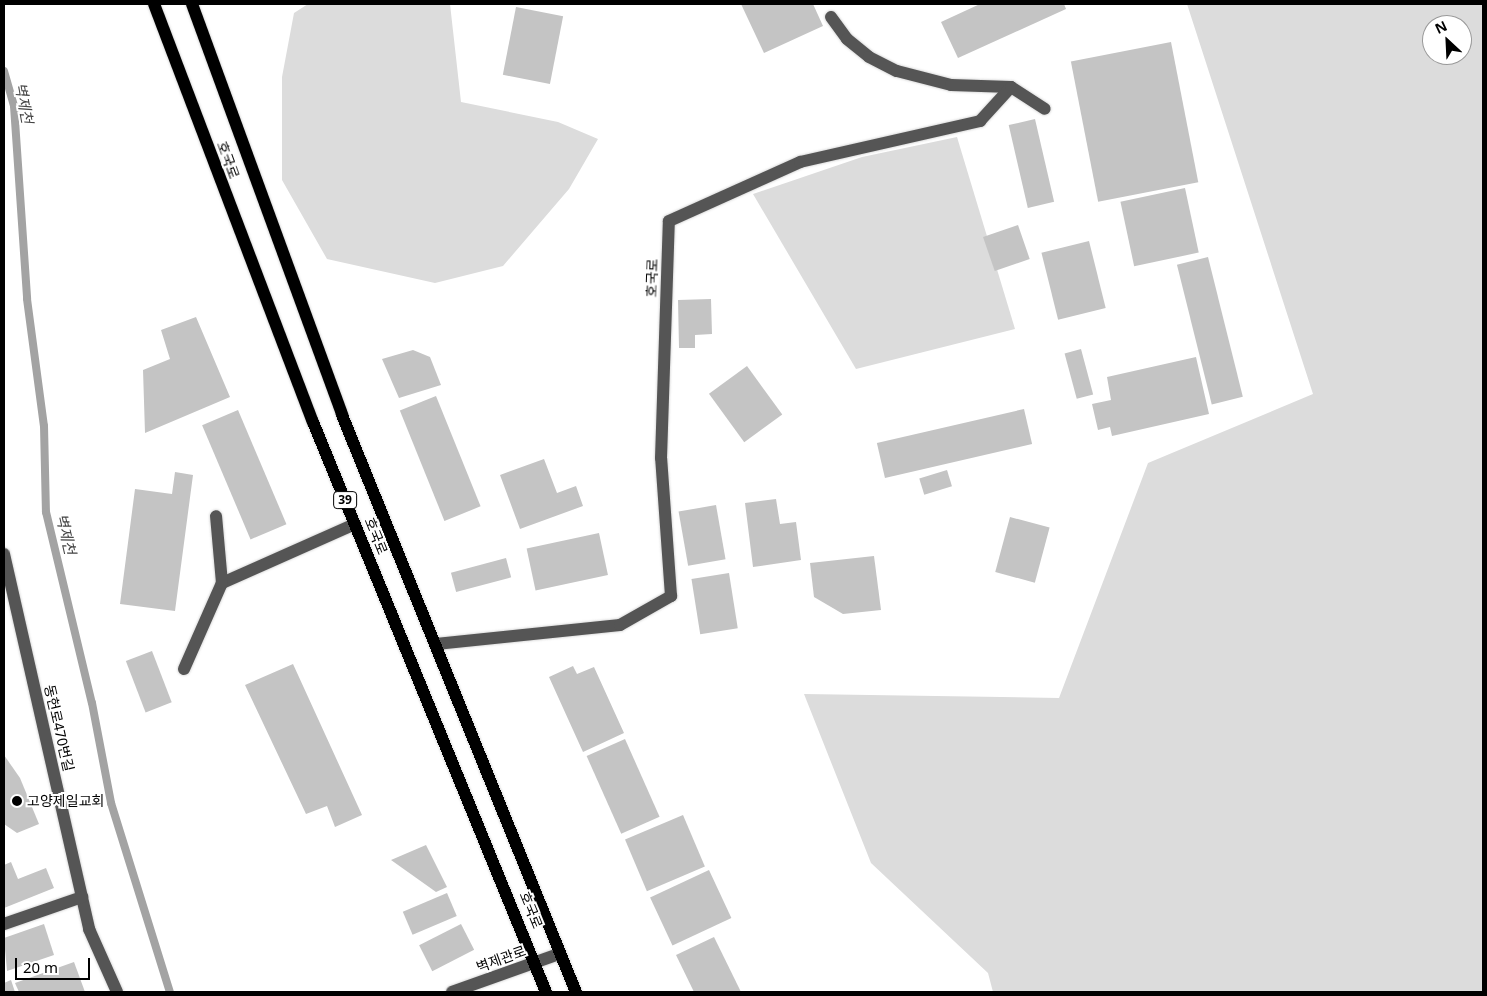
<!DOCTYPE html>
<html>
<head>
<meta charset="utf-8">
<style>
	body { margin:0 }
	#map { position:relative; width:1487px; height:996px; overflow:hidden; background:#fff; font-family:"Noto Sans","Noto Sans KR",sans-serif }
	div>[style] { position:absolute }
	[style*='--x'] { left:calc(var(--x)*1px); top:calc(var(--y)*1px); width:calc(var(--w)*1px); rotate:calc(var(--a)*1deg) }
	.green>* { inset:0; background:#dcdcdc }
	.stream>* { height:8px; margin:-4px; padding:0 4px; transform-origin:4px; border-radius:4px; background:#a3a3a3 }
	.building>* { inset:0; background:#c4c4c4; transform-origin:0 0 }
	.roads { filter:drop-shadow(0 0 1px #dbdbdb) drop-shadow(0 0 1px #dbdbdb) }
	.minor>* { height:12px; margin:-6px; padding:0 6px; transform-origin:6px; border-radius:6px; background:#555 }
	.major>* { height:12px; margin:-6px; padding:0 6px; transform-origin:6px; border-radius:6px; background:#000 }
	.dots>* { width:14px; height:14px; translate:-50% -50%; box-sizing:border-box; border:2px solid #fff; border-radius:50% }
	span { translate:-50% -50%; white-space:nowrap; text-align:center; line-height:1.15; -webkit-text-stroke:4px #fff; paint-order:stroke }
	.shield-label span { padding:1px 4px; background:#fff; border:1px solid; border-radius:4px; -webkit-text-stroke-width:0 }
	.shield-label { font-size:12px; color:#000; font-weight:700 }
	.street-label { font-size:14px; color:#000 }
	.poi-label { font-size:14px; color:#000 }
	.left { translate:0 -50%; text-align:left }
	.water-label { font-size:15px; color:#444; font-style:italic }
	.frame { position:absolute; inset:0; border:5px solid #000; pointer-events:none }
	.north { position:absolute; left:1422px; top:15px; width:50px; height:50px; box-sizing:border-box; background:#fff; border:1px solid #999; border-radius:50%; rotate:335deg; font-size:14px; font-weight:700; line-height:20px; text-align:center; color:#000 }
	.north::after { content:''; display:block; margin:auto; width:18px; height:22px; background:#000; clip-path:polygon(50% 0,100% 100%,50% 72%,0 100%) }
	.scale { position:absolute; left:15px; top:958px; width:75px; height:22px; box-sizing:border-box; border:2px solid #000; border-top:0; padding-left:6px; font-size:15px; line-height:18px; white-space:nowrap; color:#000; -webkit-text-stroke:4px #fff; paint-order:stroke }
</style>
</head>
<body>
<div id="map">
	<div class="green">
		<div style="clip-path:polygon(308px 4px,450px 4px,461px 102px,558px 122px,598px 139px,569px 189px,503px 266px,435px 283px,327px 259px,282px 180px,282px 77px,294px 13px)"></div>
		<div style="clip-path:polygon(evenodd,1187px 4px,1483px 4px,1483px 992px,993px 992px,988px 973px,871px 863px,804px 694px,1059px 698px,1148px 463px,1313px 394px,1187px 4px,1432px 25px,1462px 25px,1462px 55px,1432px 55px,1432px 25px)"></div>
		<div style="clip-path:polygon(957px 137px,1015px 329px,856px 369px,753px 194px,862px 157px)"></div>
	</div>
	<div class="stream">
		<div style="--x:4;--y:71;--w:36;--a:74"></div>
		<div style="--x:14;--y:106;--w:193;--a:86.1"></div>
		<div style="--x:27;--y:299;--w:128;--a:82.4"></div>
		<div style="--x:44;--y:426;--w:86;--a:88.7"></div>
		<div style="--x:46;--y:512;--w:196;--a:76.5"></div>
		<div style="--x:92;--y:703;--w:102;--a:79.2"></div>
		<div style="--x:111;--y:803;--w:198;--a:72.7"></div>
	</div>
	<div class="building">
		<div style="clip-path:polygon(741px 4px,813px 4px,823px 26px,764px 53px)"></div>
		<div style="clip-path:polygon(980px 4px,1064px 4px,1066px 9px,958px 58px,941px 22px)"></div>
		<div style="left:516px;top:7px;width:48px;height:69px;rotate:11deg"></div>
		<div style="left:1171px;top:42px;width:143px;height:102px;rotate:79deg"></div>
		<div style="left:1035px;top:119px;width:85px;height:27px;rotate:77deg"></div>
		<div style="left:1185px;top:188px;width:66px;height:66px;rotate:78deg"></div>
		<div style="left:1018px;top:225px;width:36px;height:37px;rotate:71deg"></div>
		<div style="left:1089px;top:241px;width:69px;height:49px;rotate:76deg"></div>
		<div style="left:1208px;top:257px;width:144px;height:32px;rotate:76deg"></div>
		<div style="clip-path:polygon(711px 299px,712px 334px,695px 335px,695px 348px,679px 348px,678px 300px)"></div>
		<div style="clip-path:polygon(196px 317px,230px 397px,145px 433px,143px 370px,170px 359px,161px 330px)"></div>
		<div style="left:1081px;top:349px;width:47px;height:17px;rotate:75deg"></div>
		<div style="clip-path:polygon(413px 350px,430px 357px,441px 385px,399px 398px,382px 359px)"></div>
		<div style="clip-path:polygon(1196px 357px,1209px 414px,1112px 436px,1110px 427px,1098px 430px,1092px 404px,1111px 400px,1107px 377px)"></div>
		<div style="left:747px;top:366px;width:60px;height:47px;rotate:54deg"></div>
		<div style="left:436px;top:396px;width:119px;height:39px;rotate:68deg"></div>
		<div style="left:1024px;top:409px;width:36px;height:151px;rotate:77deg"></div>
		<div style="left:238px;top:410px;width:124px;height:39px;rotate:67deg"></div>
		<div style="clip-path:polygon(544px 459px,557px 493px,576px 486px,583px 506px,520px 529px,500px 475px)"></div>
		<div style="left:947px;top:470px;width:17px;height:29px;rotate:73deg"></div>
		<div style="clip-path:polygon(175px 472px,193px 475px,175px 611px,120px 604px,135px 489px,172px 494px)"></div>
		<div style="clip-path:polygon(776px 499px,780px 524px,796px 522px,801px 560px,753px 567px,745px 503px)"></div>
		<div style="left:716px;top:505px;width:55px;height:38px;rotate:80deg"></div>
		<div style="left:1010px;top:517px;width:41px;height:57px;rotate:15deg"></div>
		<div style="left:599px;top:533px;width:43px;height:74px;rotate:78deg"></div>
		<div style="clip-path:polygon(874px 556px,881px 610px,843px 614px,814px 597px,810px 563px)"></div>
		<div style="left:506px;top:558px;width:20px;height:57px;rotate:75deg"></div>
		<div style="left:729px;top:573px;width:56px;height:38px;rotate:81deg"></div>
		<div style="left:152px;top:651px;width:55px;height:28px;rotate:69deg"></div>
		<div style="clip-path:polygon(293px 664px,362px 815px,335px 827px,327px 806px,306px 814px,245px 685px)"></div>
		<div style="clip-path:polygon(573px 666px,577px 674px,594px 667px,624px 733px,583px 752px,549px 677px)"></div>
		<div style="left:625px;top:739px;width:85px;height:42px;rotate:66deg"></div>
		<div style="clip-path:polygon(4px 755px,20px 778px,39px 824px,17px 833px,4px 824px)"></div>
		<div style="left:683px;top:815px;width:56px;height:63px;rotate:67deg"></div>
		<div style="clip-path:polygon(426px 845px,447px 887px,436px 892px,391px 860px)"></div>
		<div style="clip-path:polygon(11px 862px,18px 879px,46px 868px,54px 888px,4px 908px,4px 865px)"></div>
		<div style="left:709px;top:870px;width:53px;height:65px;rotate:65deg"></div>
		<div style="left:447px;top:893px;width:25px;height:48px;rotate:67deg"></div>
		<div style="clip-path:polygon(44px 924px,54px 955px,7px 971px,4px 938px)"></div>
		<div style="left:461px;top:924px;width:29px;height:47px;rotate:63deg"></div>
		<div style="clip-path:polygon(714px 937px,741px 992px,694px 992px,676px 955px)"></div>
		<div style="clip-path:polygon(74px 962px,85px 992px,19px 992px,15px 983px)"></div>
		<div style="clip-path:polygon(11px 980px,15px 992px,4px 992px,4px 983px)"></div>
	</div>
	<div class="roads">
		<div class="minor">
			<div style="--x:831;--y:17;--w:27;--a:54"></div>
			<div style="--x:847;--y:39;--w:28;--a:39"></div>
			<div style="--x:869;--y:57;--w:31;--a:27"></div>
			<div style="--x:897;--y:71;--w:56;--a:14.5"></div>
			<div style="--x:951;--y:85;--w:60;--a:1.9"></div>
			<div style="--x:4;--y:554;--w:385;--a:77.2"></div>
			<div style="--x:89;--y:929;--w:69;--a:66"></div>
			<div style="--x:222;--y:583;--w:145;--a:-23.9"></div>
			<div style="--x:436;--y:644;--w:185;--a:-5.9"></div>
			<div style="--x:620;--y:625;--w:59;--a:-29.6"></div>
			<div style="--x:671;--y:596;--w:138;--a:-94.1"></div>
			<div style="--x:661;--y:458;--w:237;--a:-88.1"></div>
			<div style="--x:669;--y:221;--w:144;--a:-24.2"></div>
			<div style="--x:800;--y:162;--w:185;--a:-12.8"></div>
			<div style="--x:980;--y:121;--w:46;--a:-47.6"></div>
			<div style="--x:1011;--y:87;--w:40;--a:32.9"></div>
			<div style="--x:184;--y:669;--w:94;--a:-66.2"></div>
			<div style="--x:222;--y:583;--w:67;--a:-95.1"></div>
			<div style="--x:4;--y:924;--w:83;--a:-19.1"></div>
			<div style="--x:452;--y:992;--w:114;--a:-19.6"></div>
		</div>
		<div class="major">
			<div style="--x:154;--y:4;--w:447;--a:69.2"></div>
			<div style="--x:313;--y:422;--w:616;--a:67.77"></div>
			<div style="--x:192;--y:4;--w:438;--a:69.9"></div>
			<div style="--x:342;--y:415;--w:623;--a:67.93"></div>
		</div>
	</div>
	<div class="dots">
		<div style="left:17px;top:801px;background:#000"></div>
	</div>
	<div class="shield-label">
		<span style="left:345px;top:500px">39</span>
	</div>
	<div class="street-label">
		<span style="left:228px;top:160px;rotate:70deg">호국로</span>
		<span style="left:652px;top:278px;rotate:-88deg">호국로</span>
		<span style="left:376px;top:536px;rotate:68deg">호국로</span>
		<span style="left:59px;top:728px;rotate:77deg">동헌로470번길</span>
		<span style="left:531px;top:910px;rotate:68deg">호국로</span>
		<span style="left:501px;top:959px;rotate:-20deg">벽제관로</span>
	</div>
	<div class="poi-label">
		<span class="left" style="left:27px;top:801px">고양제일교회</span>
	</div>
	<div class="water-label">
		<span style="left:24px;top:103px;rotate:80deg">벽제천</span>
		<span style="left:66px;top:534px;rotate:77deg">벽제천</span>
	</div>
	<div class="frame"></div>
	<div class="north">N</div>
	<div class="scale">20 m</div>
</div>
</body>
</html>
